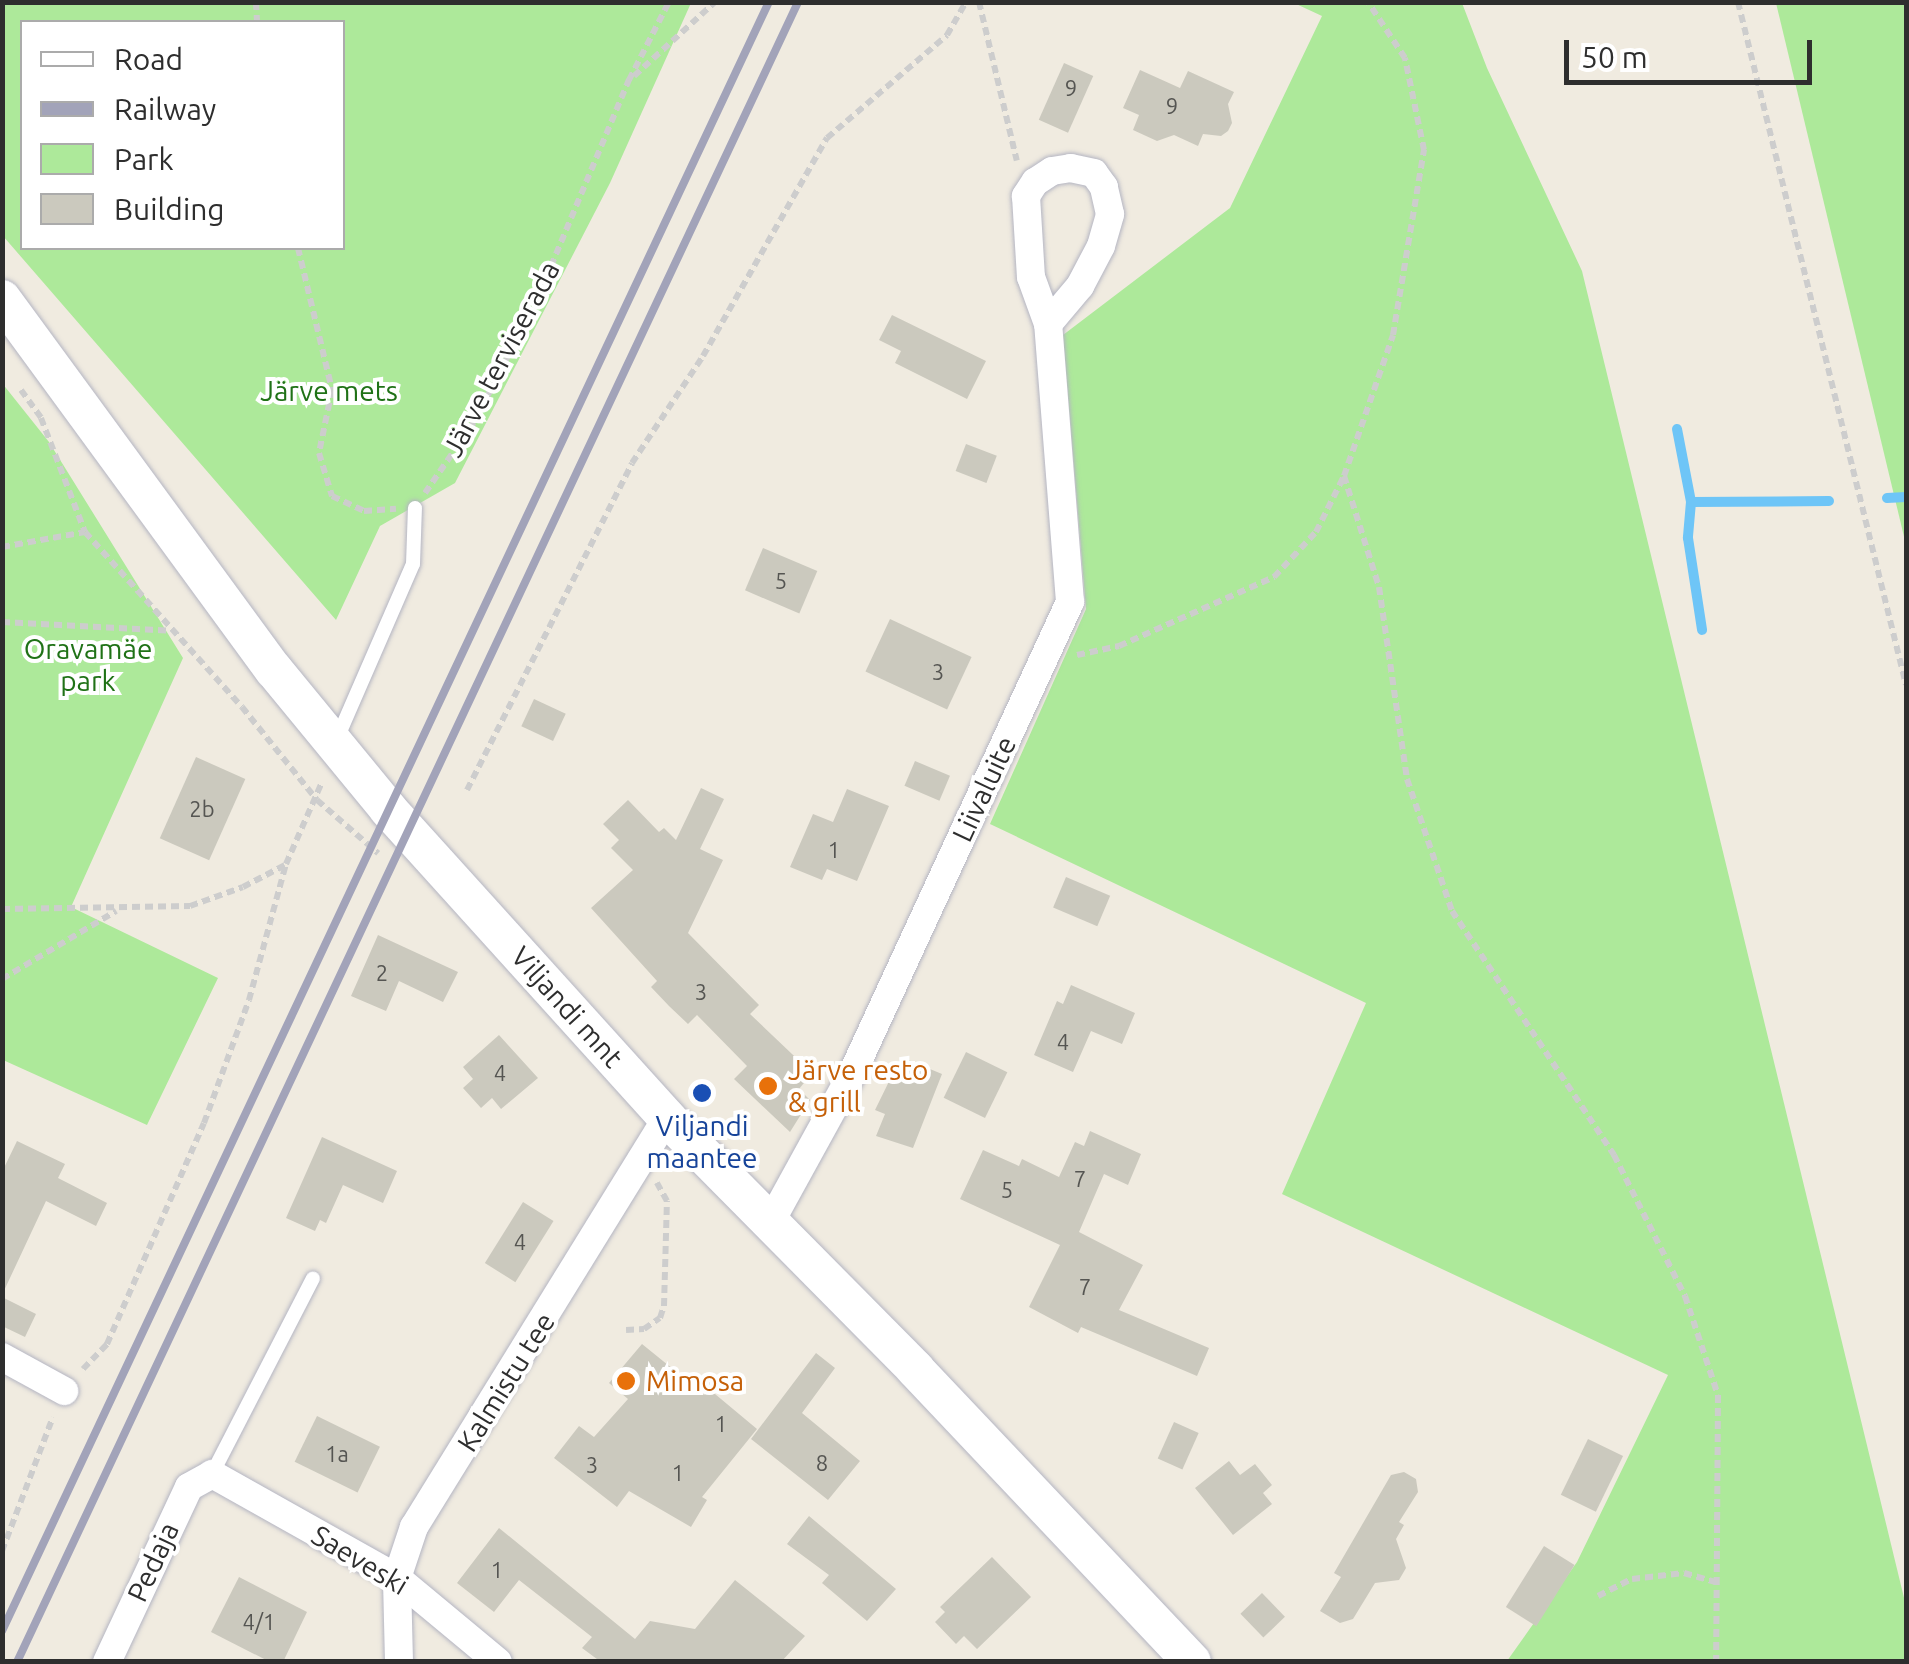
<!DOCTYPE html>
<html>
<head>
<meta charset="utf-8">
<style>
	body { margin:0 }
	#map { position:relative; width:1909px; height:1664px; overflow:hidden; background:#f0ebe0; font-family:Ubuntu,sans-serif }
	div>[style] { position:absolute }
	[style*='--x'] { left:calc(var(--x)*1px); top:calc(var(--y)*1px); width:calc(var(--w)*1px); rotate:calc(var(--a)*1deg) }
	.green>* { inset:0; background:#ade99a }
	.stream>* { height:10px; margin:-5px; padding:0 5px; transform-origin:5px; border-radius:5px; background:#6ec5f7 }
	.building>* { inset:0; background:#cbc9be; transform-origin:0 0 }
	.path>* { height:6px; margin-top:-3px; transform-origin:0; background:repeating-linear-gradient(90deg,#cdcdcd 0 8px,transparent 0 13px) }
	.roads { filter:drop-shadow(0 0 2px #b4b5c2) drop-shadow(0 0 2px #b4b5c2) }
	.service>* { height:14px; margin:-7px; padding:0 7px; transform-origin:7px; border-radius:7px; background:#fff }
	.minor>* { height:28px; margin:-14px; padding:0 14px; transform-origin:14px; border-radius:14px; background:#fff }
	.secondary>* { height:38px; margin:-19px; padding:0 19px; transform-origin:19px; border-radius:19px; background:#fff }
	.rail>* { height:8px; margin:-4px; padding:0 4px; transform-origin:4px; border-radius:4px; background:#a2a3b9 }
	.dots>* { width:28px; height:28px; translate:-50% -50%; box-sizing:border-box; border:5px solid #fff; border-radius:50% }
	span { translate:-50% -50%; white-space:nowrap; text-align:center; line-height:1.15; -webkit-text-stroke:8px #fff; paint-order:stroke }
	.number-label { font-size:22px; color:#555552 }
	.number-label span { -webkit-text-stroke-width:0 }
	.street-label { font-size:28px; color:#2e2e2e }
	.park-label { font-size:28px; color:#207217 }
	.food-label { font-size:28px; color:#c56008 }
	.left { translate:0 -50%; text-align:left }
	.transit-label { font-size:28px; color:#164399 }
	.frame { position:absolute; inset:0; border:5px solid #2e2e2e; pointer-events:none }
	.legend { position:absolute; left:20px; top:20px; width:325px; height:230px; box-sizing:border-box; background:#fff; border:2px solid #ababab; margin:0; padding:12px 18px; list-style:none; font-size:30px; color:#2e2e2e }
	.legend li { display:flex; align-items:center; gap:20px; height:50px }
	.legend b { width:50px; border:2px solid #ababab }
	.scale { position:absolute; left:1564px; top:40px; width:248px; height:45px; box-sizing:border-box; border:5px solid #2e2e2e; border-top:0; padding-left:12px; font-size:30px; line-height:35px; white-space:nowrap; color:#2e2e2e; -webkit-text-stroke:8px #fff; paint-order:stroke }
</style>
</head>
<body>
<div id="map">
	<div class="green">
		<div style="clip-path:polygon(evenodd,3px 3px,691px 3px,610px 183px,455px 483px,380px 526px,336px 620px,3px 236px,3px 3px,22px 22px,342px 22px,342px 248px,22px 248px,22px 22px)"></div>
		<div style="clip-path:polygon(1294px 3px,1462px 3px,1487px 68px,1582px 271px,1906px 1606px,1906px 1661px,1507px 1661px,1577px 1562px,1668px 1375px,1282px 1194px,1366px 1003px,990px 824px,1086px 609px,1063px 335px,1230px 208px,1322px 16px)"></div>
		<div style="clip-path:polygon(1776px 3px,1906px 3px,1906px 545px)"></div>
		<div style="clip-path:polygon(2px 383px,49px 442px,183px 658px,71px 907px,218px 978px,147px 1125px,3px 1060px)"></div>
	</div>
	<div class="stream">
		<div style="--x:1677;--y:429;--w:74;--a:79.1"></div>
		<div style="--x:1691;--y:502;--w:36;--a:95"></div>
		<div style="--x:1688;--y:538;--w:93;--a:81.3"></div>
		<div style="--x:1887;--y:498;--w:19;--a:-3"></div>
		<div style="--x:1691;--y:502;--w:138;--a:-0.4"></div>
	</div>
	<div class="building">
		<div style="left:1064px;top:63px;width:32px;height:62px;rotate:24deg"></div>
		<div style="clip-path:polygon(1140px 70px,1180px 88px,1188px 71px,1234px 92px,1228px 104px,1232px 123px,1228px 131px,1221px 136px,1203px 134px,1198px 146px,1174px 135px,1157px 141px,1133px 130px,1139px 115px,1123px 108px)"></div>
		<div style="clip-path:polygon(892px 315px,986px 361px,967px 399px,895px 363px,901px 351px,879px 340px)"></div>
		<div style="left:966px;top:444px;width:33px;height:29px;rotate:21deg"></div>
		<div style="left:763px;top:548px;width:59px;height:46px;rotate:23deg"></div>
		<div style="left:890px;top:619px;width:90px;height:58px;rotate:25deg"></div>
		<div style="left:534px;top:699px;width:35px;height:30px;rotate:25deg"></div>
		<div style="left:196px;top:757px;width:54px;height:89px;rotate:24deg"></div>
		<div style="left:915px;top:761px;width:38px;height:27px;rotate:23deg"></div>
		<div style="clip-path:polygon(701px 788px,724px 799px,700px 849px,723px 860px,688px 933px,759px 1005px,750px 1014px,812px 1073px,799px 1089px,810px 1100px,790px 1132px,734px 1079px,747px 1066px,697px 1015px,688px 1024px,669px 1006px,651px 987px,657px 981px,591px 908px,633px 870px,611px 848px,619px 840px,603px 824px,628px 800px,659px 832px,664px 828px,676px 840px)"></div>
		<div style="clip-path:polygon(847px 789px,889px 806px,857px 881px,827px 869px,822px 880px,790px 867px,813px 814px,833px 822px)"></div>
		<div style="left:1066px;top:877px;width:48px;height:33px;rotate:23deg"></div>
		<div style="clip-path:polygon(378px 935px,458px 972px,443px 1002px,399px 981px,386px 1011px,351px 996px)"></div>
		<div style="clip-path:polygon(1071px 985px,1135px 1013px,1122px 1044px,1091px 1031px,1073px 1072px,1034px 1055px,1057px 1001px,1063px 1004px)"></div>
		<div style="clip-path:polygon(499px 1035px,538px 1078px,501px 1109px,492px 1098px,481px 1108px,463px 1088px,473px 1079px,463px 1067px)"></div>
		<div style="left:966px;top:1052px;width:46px;height:51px;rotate:26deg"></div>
		<div style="clip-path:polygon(901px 1057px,942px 1074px,913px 1148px,876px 1136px,885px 1114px,875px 1110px)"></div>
		<div style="clip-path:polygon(1090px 1131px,1141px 1154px,1128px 1185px,1104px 1174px,1079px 1232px,1143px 1265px,1119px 1310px,1209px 1348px,1197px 1376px,1081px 1327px,1078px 1333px,1029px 1307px,1060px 1245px,960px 1199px,983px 1150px,1019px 1166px,1022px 1159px,1059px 1177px,1075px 1142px,1084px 1146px)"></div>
		<div style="clip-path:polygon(322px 1137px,397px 1171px,383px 1203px,343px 1185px,326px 1223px,320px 1220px,315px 1231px,286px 1218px)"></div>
		<div style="clip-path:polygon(17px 1141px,65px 1164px,58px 1178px,107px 1203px,96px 1226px,46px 1201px,2px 1295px,2px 1172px)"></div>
		<div style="left:523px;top:1202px;width:36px;height:72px;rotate:32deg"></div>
		<div style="clip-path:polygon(2px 1297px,36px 1314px,25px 1337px,2px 1326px)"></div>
		<div style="clip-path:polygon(642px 1344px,705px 1395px,709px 1389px,757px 1429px,702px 1497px,707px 1500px,691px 1527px,629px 1491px,617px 1507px,554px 1458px,579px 1426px,594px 1437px,628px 1399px,609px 1383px)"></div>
		<div style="clip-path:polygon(816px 1353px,835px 1368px,802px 1413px,860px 1461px,828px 1500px,751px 1439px)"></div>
		<div style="left:317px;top:1416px;width:70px;height:51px;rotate:26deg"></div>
		<div style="left:1174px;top:1422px;width:27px;height:40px;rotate:24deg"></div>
		<div style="left:1588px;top:1439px;width:39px;height:62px;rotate:26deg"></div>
		<div style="clip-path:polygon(1229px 1461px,1240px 1475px,1255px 1464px,1272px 1485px,1263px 1493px,1272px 1504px,1233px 1535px,1195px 1488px)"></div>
		<div style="clip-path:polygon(1404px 1472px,1416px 1479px,1418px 1492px,1399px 1522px,1404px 1525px,1396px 1539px,1406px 1568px,1399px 1580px,1375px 1583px,1353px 1619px,1340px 1623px,1320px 1611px,1341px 1577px,1334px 1573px,1391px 1475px)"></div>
		<div style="clip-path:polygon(809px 1516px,896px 1589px,867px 1621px,822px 1583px,829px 1575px,787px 1544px)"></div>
		<div style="clip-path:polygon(499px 1528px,635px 1639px,650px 1621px,695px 1629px,735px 1580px,805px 1636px,781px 1662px,601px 1662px,582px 1648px,592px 1637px,519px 1580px,494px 1612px,457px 1583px)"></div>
		<div style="left:1544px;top:1546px;width:36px;height:72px;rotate:32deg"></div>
		<div style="clip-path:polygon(992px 1557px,1031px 1597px,977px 1649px,964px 1636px,956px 1644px,935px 1622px,945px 1612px,940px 1607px)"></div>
		<div style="clip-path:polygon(239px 1577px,307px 1612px,283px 1662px,270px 1662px,211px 1632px)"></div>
		<div style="left:1262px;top:1593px;width:33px;height:30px;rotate:46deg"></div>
	</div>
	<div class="path">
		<div style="--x:256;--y:2;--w:20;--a:87"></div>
		<div style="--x:979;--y:2;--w:163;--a:76.6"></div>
		<div style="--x:1738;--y:2;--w:703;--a:76.18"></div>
		<div style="--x:634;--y:76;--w:110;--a:-42.4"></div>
		<div style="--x:298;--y:248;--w:146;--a:76.5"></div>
		<div style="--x:332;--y:390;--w:64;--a:101.7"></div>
		<div style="--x:319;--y:453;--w:45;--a:73.2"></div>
		<div style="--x:332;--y:496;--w:35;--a:25"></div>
		<div style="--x:364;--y:511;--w:32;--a:-4"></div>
		<div style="--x:21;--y:390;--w:34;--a:54"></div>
		<div style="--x:41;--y:418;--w:122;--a:68.9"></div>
		<div style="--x:85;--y:532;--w:235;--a:48.1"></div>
		<div style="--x:242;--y:707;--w:119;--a:51.1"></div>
		<div style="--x:317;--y:800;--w:81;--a:41"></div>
		<div style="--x:1344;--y:476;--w:116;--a:72.5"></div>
		<div style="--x:1379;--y:587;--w:194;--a:81.7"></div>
		<div style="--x:1407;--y:779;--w:139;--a:71.2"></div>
		<div style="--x:1452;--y:911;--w:293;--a:56.4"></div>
		<div style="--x:1614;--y:1155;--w:158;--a:63.3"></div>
		<div style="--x:1685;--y:1296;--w:104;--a:71.6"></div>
		<div style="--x:1718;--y:1395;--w:267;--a:90.4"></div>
		<div style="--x:425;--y:493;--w:86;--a:-55.4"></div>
		<div style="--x:474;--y:422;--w:135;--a:-62.7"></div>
		<div style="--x:536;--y:302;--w:241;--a:-67.3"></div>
		<div style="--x:629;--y:80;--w:88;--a:-62.9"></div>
		<div style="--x:2;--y:547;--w:84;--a:-10.2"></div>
		<div style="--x:2;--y:622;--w:169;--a:3"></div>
		<div style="--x:1077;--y:655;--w:43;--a:-12.1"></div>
		<div style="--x:1119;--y:646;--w:170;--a:-24"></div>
		<div style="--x:1274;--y:577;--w:62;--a:-47"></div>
		<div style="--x:1316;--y:532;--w:63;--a:-63.4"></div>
		<div style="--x:1344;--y:476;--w:149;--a:-70.8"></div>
		<div style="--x:1393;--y:335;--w:188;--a:-80.5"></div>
		<div style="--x:1424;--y:150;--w:94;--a:-101.7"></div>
		<div style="--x:1405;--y:58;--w:67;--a:-123.5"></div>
		<div style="--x:467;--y:790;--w:366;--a:-63.2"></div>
		<div style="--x:632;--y:463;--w:128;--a:-56.4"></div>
		<div style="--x:703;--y:356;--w:251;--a:-60.4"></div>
		<div style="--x:827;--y:138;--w:158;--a:-40.6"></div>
		<div style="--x:947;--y:35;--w:38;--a:-60"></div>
		<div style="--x:2;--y:909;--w:188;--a:-0.9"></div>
		<div style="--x:190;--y:906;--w:56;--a:-19.7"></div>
		<div style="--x:243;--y:887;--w:47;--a:-27.6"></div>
		<div style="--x:2;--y:979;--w:133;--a:-30.8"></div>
		<div style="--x:626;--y:1330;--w:18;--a:-3"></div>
		<div style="--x:644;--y:1329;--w:19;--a:-35"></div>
		<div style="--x:660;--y:1318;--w:13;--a:-72"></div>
		<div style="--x:664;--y:1306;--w:105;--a:-88.4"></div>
		<div style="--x:667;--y:1201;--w:21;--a:-119"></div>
		<div style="--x:83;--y:1369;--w:35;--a:-46"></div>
		<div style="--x:107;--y:1344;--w:241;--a:-66.3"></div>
		<div style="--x:204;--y:1123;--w:131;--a:-69.9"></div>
		<div style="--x:249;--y:1000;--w:141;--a:-74.8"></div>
		<div style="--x:286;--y:864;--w:90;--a:-66.3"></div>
		<div style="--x:2;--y:1551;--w:143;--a:-69.2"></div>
		<div style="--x:1598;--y:1596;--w:38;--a:-27"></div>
		<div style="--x:1632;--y:1579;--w:52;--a:-6.6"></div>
		<div style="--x:1684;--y:1573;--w:33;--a:16"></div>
	</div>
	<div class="roads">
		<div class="service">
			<div style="--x:336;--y:741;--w:193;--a:-66.5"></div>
			<div style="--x:413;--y:564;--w:56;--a:-88"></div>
			<div style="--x:212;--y:1474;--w:220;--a:-62.7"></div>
		</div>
		<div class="minor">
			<div style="--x:770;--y:1223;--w:172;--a:-61.2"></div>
			<div style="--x:853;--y:1072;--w:518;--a:-65.22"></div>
			<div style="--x:1070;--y:602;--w:279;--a:-94.5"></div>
			<div style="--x:1048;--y:324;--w:50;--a:-49.9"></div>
			<div style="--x:1080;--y:286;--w:45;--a:-62.3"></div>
			<div style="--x:1101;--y:246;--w:33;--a:-74"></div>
			<div style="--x:1110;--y:214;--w:28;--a:-103"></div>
			<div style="--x:1104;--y:187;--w:17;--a:-126"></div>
			<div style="--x:1094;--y:173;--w:24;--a:-168"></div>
			<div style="--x:1071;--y:168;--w:19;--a:171"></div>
			<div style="--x:1052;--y:171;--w:20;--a:147"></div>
			<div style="--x:1035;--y:182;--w:17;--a:123"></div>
			<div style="--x:1026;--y:196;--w:81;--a:86.5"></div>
			<div style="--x:1031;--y:277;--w:50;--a:70.1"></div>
			<div style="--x:2;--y:1357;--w:71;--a:28.7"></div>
			<div style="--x:107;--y:1662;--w:193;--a:-64.9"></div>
			<div style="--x:189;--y:1487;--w:26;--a:-29"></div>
			<div style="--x:212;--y:1474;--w:212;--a:29.3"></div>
			<div style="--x:397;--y:1578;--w:131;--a:39.7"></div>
			<div style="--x:399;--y:1662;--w:84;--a:-91.4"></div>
			<div style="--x:397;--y:1578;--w:54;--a:-71.6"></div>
			<div style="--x:414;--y:1527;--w:481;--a:-58.3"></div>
		</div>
		<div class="secondary">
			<div style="--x:2;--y:299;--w:460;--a:53.8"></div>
			<div style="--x:274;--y:670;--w:180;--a:50.6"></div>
			<div style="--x:388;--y:809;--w:416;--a:47.9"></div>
			<div style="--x:667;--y:1118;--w:353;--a:45.3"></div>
			<div style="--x:915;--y:1369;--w:403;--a:46.6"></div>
		</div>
	</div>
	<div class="rail">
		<div style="--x:2;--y:1631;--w:1801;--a:-64.79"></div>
		<div style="--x:17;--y:1662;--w:1835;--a:-64.8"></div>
	</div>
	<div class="dots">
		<div style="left:768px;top:1086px;background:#e8710a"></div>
		<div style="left:702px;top:1093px;background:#1a4fb4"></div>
		<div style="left:626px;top:1381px;background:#e8710a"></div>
	</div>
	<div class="number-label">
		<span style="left:1071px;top:88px">9</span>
		<span style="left:1172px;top:106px">9</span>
		<span style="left:781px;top:581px">5</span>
		<span style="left:938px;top:672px">3</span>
		<span style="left:202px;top:809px">2b</span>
		<span style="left:834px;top:850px">1</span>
		<span style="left:382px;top:973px">2</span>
		<span style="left:701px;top:992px">3</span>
		<span style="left:1063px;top:1042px">4</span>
		<span style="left:500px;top:1073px">4</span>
		<span style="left:1080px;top:1179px">7</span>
		<span style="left:1007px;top:1190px">5</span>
		<span style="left:520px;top:1242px">4</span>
		<span style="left:1085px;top:1287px">7</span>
		<span style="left:721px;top:1424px">1</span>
		<span style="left:337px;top:1454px">1a</span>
		<span style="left:822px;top:1463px">8</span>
		<span style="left:592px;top:1465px">3</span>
		<span style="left:678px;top:1473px">1</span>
		<span style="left:497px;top:1570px">1</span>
		<span style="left:259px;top:1622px">4/1</span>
	</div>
	<div class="street-label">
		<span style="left:501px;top:359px;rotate:-62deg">Järve terviserada</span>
		<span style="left:984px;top:789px;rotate:-65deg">Liivaluite</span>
		<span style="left:567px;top:1007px;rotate:48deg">Viljandi mnt</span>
		<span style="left:506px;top:1382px;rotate:-58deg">Kalmistu tee</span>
		<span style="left:360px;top:1560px;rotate:31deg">Saeveski</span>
		<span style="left:153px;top:1562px;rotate:-65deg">Pedaja</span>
	</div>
	<div class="park-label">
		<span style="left:329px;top:391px">Järve mets</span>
		<span style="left:88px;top:665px">Oravamäe<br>park</span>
	</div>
	<div class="food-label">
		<span class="left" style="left:788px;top:1086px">Järve resto<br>&amp; grill</span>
		<span class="left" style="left:646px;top:1381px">Mimosa</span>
	</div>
	<div class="transit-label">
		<span style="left:702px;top:1142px">Viljandi<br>maantee</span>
	</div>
	<div class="frame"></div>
	<ul class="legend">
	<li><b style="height:12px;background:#fff"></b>Road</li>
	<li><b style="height:12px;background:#a2a3b9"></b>Railway</li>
	<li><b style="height:28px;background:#ade99a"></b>Park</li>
	<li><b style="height:28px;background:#cbc9be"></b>Building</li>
	</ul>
	<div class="scale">50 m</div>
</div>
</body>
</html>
